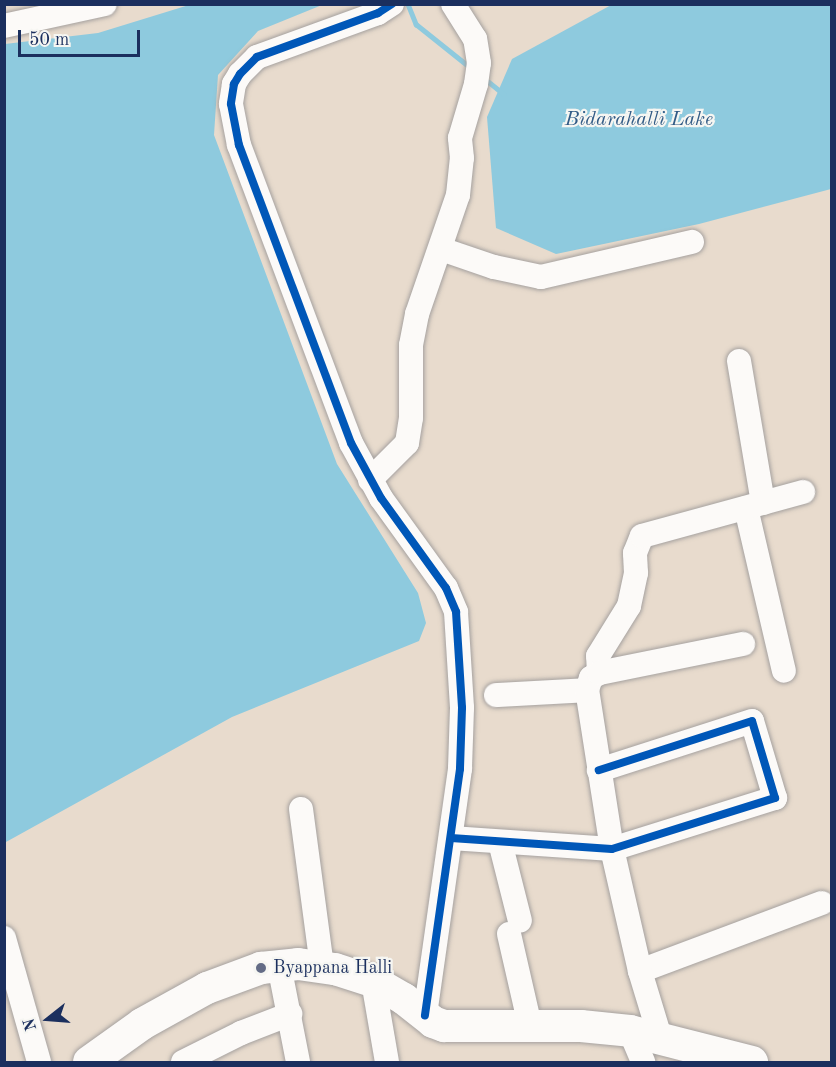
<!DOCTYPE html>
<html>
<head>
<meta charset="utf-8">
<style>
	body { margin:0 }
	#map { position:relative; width:836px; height:1067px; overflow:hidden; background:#e8dbcd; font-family:"Old Standard TT",serif }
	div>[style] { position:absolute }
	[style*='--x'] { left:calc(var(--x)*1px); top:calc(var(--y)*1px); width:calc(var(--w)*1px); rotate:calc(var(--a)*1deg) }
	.water>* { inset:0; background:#8ecade }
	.stream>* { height:4.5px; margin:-2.25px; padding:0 2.25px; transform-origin:2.25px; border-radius:2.25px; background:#8ecade }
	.roads { filter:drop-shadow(0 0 2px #a5a19f) drop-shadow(0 0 2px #a5a19f) }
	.minor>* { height:24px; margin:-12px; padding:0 12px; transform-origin:12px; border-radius:12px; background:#fcfaf8 }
	.major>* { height:32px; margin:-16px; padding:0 16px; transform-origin:16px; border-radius:16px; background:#fcfaf8 }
	.cycleway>* { height:8px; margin:-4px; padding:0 4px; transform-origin:4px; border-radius:4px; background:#0057b8 }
	.dots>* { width:16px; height:16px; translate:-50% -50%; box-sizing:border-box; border:3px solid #f6f6f2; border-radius:50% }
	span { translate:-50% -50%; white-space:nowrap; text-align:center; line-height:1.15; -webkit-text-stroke:4.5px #f6f6f2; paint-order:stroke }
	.poi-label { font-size:18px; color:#1b2f5e }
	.left { translate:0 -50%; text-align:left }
	.water-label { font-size:20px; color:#325b86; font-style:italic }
	.frame { position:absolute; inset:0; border:6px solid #1b2f5e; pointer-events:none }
	.north { position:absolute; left:18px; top:989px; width:60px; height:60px; -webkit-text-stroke:4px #f6f6f2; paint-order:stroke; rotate:253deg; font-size:16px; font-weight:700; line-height:24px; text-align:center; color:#1b2f5e }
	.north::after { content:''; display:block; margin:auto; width:21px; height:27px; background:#1b2f5e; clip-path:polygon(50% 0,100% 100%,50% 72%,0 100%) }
	.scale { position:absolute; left:18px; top:30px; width:122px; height:27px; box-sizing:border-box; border:3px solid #1b2f5e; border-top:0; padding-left:8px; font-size:18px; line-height:21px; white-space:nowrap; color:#1b2f5e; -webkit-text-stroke:4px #f6f6f2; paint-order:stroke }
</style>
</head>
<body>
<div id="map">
	<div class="water">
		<div style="clip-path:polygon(613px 4px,831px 5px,831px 189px,699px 224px,556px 254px,496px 228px,487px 117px,512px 59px)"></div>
		<div style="clip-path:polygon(189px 5px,322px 5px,258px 31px,218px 75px,214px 135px,337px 464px,418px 593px,426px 623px,419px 641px,232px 717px,6px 842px,5px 44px,98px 33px)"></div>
	</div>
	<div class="stream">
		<div style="--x:408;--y:4;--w:22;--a:68"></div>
		<div style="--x:416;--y:24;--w:64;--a:38.7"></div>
		<div style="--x:489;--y:82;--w:19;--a:39"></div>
	</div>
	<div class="roads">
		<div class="minor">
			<div style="--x:392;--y:4;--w:17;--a:147"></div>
			<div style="--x:378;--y:13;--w:129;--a:160"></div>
			<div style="--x:257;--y:57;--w:24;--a:135"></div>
			<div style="--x:240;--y:74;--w:12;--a:121"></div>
			<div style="--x:234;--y:84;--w:20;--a:99"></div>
			<div style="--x:231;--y:104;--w:42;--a:79"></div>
			<div style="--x:239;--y:145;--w:318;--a:69.4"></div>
			<div style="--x:351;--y:443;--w:63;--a:61.4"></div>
			<div style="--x:381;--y:498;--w:111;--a:54.2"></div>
			<div style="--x:446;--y:588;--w:26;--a:67"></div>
			<div style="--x:456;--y:612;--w:96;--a:86.4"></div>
			<div style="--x:462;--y:708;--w:61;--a:91.9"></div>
			<div style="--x:460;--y:769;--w:249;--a:98.1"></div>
			<div style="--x:4;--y:26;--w:103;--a:-12.3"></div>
			<div style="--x:441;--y:249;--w:56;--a:18.8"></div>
			<div style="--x:494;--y:267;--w:48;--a:12"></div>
			<div style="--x:541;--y:277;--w:155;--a:-13.1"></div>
			<div style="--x:739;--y:361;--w:144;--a:80.4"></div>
			<div style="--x:370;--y:480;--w:52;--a:-45"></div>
			<div style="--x:407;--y:443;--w:25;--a:-81"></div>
			<div style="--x:411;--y:418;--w:73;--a:-90"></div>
			<div style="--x:411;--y:345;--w:32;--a:-79"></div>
			<div style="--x:417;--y:314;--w:126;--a:-71"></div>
			<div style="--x:458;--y:195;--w:37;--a:-84"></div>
			<div style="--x:462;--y:158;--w:20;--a:-96"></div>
			<div style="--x:460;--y:138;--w:56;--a:-73.5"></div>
			<div style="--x:476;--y:84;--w:21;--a:-82"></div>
			<div style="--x:479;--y:63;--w:24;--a:-99"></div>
			<div style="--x:475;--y:39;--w:41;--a:-122.2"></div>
			<div style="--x:746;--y:508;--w:167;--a:76.9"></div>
			<div style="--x:599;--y:673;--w:17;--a:-93"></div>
			<div style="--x:598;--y:656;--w:59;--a:-58.2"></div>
			<div style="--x:629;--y:606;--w:34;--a:-78"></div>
			<div style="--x:636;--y:573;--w:20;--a:-93"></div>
			<div style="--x:635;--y:553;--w:18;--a:-68"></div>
			<div style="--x:642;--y:536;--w:167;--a:-15.3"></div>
			<div style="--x:496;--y:695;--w:91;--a:-3.1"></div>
			<div style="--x:301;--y:809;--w:159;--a:82.4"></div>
			<div style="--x:451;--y:838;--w:161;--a:3.9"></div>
			<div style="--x:612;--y:849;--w:171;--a:-17.4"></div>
			<div style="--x:775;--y:798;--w:80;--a:-106.6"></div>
			<div style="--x:752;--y:721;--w:161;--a:162.2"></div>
			<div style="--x:500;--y:842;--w:81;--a:75.8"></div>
			<div style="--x:509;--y:934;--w:94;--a:77.1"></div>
			<div style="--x:4;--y:938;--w:129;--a:74.2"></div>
			<div style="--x:279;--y:965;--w:99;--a:78.9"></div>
			<div style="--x:640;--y:971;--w:194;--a:-20.5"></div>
			<div style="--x:373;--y:981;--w:82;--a:80.2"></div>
			<div style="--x:630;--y:1031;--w:34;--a:67"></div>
			<div style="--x:660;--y:1037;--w:69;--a:-106.9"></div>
			<div style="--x:640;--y:971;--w:125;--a:-102.9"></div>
			<div style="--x:612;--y:849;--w:161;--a:-98.9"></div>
			<div style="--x:587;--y:690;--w:13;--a:-72"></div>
			<div style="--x:591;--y:678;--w:9;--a:-32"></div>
			<div style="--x:599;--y:673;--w:147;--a:-11.4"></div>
			<div style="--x:183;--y:1062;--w:65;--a:-26.6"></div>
			<div style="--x:241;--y:1033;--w:53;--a:-21.2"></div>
		</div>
		<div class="major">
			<div style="--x:89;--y:1062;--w:65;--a:-35.6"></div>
			<div style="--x:142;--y:1024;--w:74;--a:-29"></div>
			<div style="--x:207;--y:988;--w:58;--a:-20.3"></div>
			<div style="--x:261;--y:968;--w:37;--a:-6"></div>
			<div style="--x:298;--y:964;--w:37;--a:8"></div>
			<div style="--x:335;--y:969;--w:40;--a:18"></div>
			<div style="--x:373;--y:981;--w:36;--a:30"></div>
			<div style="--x:404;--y:999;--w:37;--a:38"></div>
			<div style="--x:433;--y:1022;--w:12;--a:20"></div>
			<div style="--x:444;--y:1026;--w:137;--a:0"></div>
			<div style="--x:581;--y:1026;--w:49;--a:5.8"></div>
			<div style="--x:630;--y:1031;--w:126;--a:14.3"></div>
		</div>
	</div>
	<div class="cycleway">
		<div style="--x:392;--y:4;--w:17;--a:147"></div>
		<div style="--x:378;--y:13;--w:129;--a:160"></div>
		<div style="--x:257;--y:57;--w:24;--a:135"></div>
		<div style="--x:240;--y:74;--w:12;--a:121"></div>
		<div style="--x:234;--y:84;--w:20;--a:99"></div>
		<div style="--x:231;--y:104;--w:42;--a:79"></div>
		<div style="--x:239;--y:145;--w:318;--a:69.4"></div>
		<div style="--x:351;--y:443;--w:63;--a:61.4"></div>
		<div style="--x:381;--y:498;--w:111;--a:54.2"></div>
		<div style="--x:446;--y:588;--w:26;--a:67"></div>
		<div style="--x:456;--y:612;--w:96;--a:86.4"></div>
		<div style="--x:462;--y:708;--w:61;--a:91.9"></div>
		<div style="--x:460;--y:769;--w:249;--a:98.1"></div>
		<div style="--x:451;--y:838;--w:161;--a:3.9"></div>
		<div style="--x:612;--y:849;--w:171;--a:-17.4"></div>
		<div style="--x:775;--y:798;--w:80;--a:-106.6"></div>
		<div style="--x:752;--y:721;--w:161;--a:162.2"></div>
	</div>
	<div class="dots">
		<div style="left:261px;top:968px;background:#636b85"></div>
	</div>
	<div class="poi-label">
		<span class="left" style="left:273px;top:968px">Byappana Halli</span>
	</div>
	<div class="water-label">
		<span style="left:639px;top:120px">Bidarahalli Lake</span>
	</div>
	<div class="frame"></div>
	<div class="north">N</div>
	<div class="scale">50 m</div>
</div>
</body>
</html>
